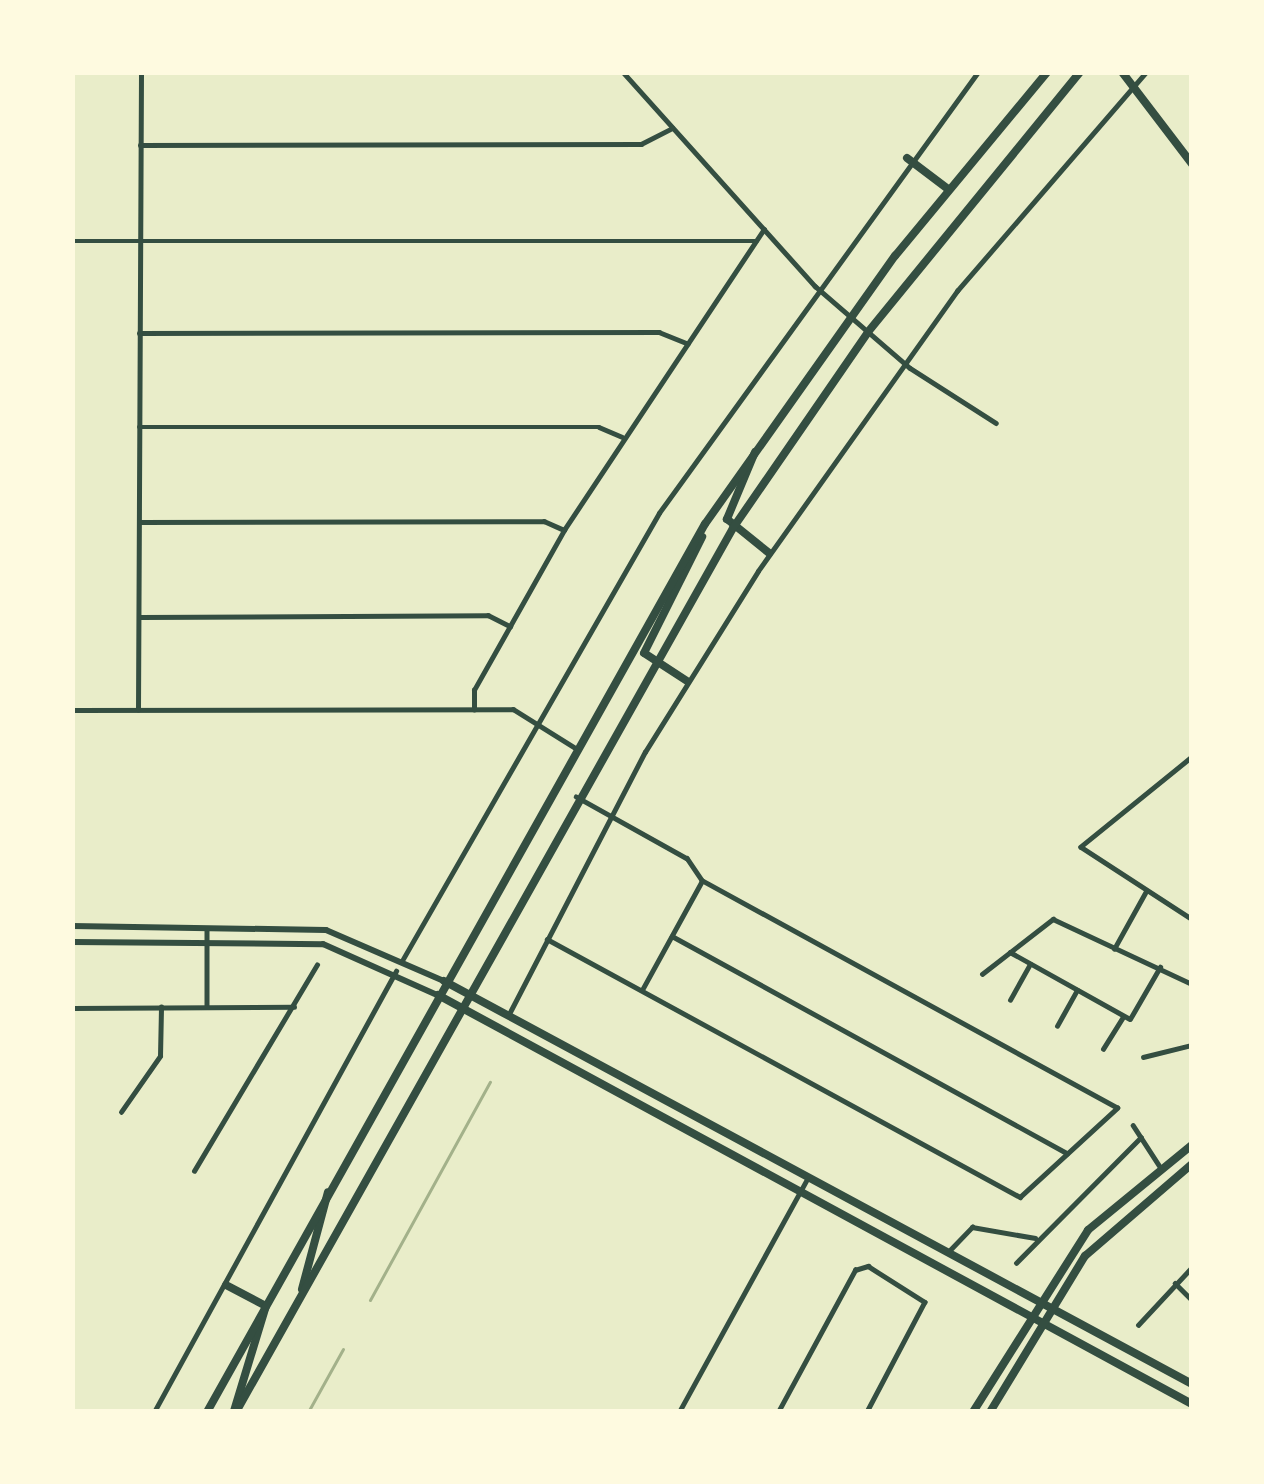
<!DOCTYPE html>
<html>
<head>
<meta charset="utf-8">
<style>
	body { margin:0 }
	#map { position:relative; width:1264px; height:1484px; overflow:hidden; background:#e9edc9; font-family:"Roboto Condensed",sans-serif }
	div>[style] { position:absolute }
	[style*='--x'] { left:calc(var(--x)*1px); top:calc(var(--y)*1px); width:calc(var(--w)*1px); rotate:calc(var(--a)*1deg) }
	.stream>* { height:3px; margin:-1.5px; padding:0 1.5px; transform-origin:1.5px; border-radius:1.5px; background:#a3b18a }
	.minor>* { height:4.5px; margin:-2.25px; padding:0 2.25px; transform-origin:2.25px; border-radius:2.25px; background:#344e41 }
	.tertiary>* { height:6px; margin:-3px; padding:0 3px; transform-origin:3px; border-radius:3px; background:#344e41 }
	.secondary>* { height:8px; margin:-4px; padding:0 4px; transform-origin:4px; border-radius:4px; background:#344e41 }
	.primary>* { height:8px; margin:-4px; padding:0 4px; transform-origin:4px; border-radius:4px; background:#344e41 }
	span { translate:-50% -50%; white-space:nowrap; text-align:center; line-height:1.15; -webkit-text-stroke:9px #fefae0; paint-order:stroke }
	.frame { position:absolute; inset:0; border:75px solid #fefae0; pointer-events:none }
</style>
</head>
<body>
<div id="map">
	<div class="stream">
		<div style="--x:370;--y:1300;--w:249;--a:-61.2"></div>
		<div style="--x:308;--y:1412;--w:72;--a:-60.9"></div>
	</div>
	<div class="minor">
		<div style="--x:623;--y:72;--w:288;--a:48.1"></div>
		<div style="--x:815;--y:286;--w:125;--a:40.8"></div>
		<div style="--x:910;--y:368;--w:102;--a:32.6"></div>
		<div style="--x:140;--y:145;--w:501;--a:-0.11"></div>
		<div style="--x:641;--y:144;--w:35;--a:-27"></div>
		<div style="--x:72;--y:241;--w:685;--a:0"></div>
		<div style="--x:139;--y:333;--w:520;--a:-0.11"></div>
		<div style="--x:659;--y:332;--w:31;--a:22"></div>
		<div style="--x:139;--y:427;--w:460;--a:0"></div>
		<div style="--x:599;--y:427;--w:25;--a:23"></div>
		<div style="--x:140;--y:522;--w:404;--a:-0.1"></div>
		<div style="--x:544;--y:521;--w:22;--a:24"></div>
		<div style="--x:141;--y:617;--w:347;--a:-0.3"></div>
		<div style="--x:488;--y:615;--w:25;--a:27"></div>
		<div style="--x:72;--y:710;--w:441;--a:-0.1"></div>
		<div style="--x:513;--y:709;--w:72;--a:31.9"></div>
		<div style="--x:138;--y:710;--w:638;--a:-89.73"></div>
		<div style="--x:474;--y:710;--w:20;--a:-90"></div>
		<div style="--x:474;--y:690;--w:184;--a:-60.6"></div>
		<div style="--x:564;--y:530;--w:361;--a:-56.4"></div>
		<div style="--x:1192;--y:757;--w:143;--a:141"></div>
		<div style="--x:1081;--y:847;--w:132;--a:33"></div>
		<div style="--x:207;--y:929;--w:78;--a:90"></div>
		<div style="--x:672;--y:936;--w:451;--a:28.8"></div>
		<div style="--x:547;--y:939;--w:539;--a:28.61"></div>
		<div style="--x:1020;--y:1197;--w:132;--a:-42.5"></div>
		<div style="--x:1117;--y:1108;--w:473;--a:-151.3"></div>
		<div style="--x:702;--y:881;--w:27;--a:-124"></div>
		<div style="--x:687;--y:859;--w:127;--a:-150.8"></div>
		<div style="--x:1114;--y:949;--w:64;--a:-61"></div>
		<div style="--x:1010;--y:952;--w:137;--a:29.2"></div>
		<div style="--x:1130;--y:1019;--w:60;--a:-60"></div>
		<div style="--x:403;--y:959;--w:514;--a:-60.14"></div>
		<div style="--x:659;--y:513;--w:544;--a:-54.12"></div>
		<div style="--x:982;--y:974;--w:90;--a:-37.8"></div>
		<div style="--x:1053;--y:919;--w:153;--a:25.1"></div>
		<div style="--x:642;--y:990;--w:124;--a:-61.2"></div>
		<div style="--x:1010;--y:1000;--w:41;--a:-60.9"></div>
		<div style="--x:72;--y:1008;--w:222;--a:-0.3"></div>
		<div style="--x:508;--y:1016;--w:297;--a:-62.6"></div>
		<div style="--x:645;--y:752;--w:213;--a:-58"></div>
		<div style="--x:758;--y:571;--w:344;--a:-54.6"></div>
		<div style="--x:957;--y:291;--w:289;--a:-49.2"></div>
		<div style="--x:1057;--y:1026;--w:41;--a:-60.9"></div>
		<div style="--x:1103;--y:1049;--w:36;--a:-58"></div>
		<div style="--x:1143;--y:1057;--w:50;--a:-13.8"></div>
		<div style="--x:121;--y:1112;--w:68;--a:-55.1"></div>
		<div style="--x:160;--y:1056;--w:49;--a:-88.8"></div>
		<div style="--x:1133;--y:1125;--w:48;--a:57"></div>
		<div style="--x:194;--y:1171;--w:240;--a:-59.2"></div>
		<div style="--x:948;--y:1252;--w:35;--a:-46"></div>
		<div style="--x:972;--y:1227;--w:64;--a:9.9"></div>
		<div style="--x:1016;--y:1263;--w:177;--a:-45.2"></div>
		<div style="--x:1175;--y:1283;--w:24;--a:45"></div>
		<div style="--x:1138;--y:1325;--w:79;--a:-47"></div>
		<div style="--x:154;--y:1412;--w:503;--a:-61.24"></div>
		<div style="--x:679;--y:1412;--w:264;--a:-61.2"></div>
		<div style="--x:778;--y:1412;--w:162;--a:-61.5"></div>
		<div style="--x:855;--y:1270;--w:14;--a:-17"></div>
		<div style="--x:868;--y:1266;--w:67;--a:32.3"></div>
		<div style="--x:925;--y:1302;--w:124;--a:117.8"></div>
		<div style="--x:1111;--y:1412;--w:28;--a:0"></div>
	</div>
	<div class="tertiary">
		<div style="--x:72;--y:926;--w:254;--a:0.9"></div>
		<div style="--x:326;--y:930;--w:129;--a:23.4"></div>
		<div style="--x:72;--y:942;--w:251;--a:0.5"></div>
		<div style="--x:323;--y:944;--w:125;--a:24.1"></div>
	</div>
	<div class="secondary">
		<div style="--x:1122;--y:72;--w:116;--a:52.7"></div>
		<div style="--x:444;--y:981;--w:850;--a:28.31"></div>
		<div style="--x:438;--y:995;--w:858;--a:28.48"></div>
		<div style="--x:973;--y:1412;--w:215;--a:-57.7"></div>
		<div style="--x:1088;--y:1230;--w:134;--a:-39.3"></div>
		<div style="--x:990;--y:1412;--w:183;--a:-58.7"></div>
		<div style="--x:1085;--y:1256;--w:141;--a:-40.7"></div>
	</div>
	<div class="primary">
		<div style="--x:907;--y:158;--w:51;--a:37.1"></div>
		<div style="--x:755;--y:452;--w:73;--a:112.7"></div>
		<div style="--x:727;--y:519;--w:54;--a:39"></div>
		<div style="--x:687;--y:681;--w:51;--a:-146.9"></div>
		<div style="--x:644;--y:653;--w:130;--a:-63.4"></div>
		<div style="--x:226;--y:1285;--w:45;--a:27.7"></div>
		<div style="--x:302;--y:1289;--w:100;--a:-75"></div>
		<div style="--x:234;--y:1411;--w:110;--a:-73.1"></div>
		<div style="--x:207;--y:1412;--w:1018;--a:-60.72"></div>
		<div style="--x:705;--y:524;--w:329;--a:-54.7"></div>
		<div style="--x:895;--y:256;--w:239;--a:-50.4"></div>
		<div style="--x:236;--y:1412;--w:1014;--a:-60.65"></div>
		<div style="--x:733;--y:528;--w:238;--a:-55.4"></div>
		<div style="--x:868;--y:332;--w:335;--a:-50.8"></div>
	</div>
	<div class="frame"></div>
</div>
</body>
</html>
